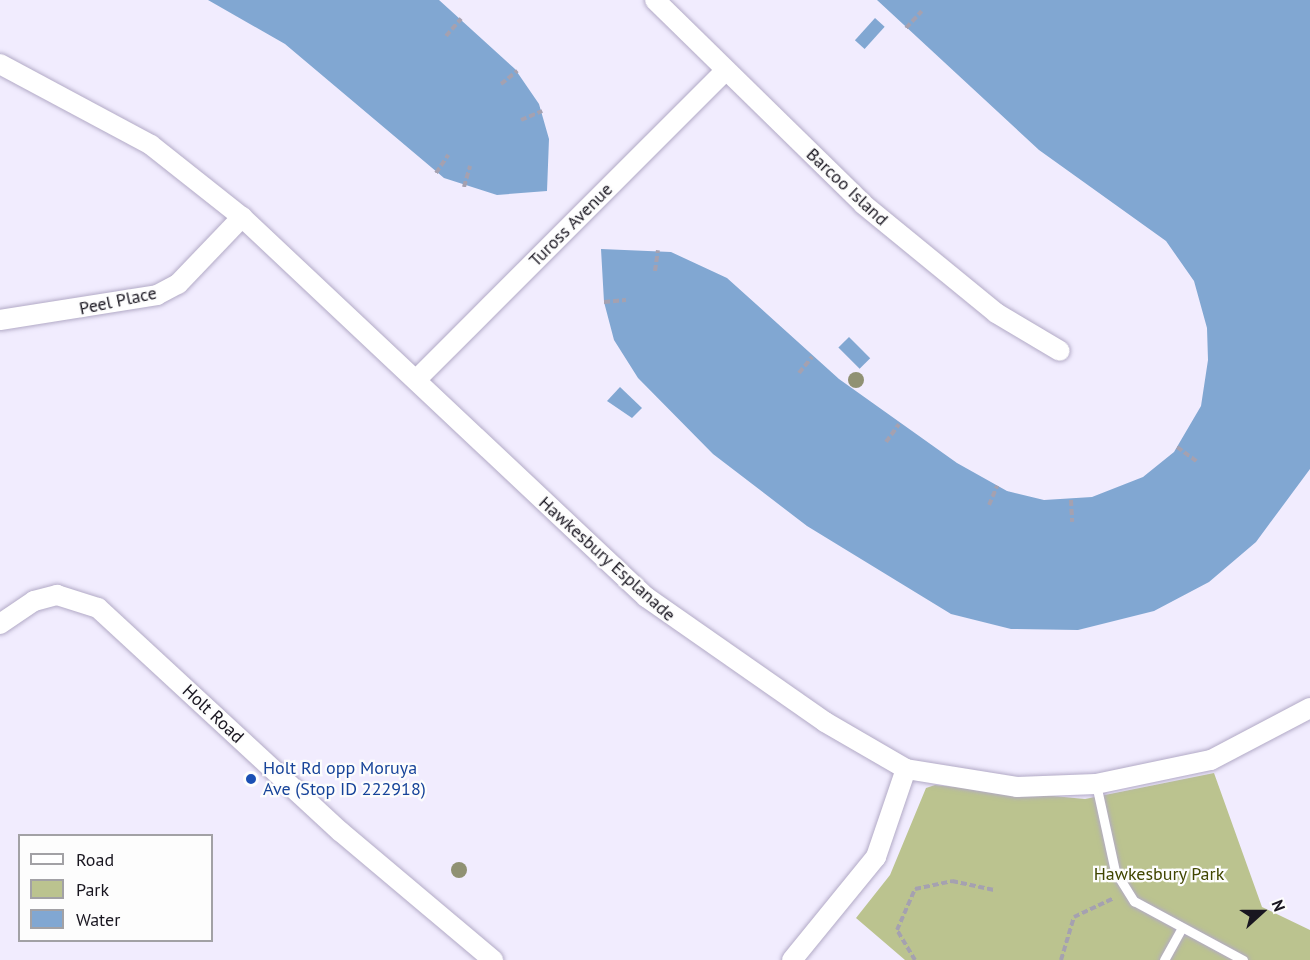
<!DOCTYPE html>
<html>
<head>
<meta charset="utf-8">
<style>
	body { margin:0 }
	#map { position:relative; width:1310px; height:960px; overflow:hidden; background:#f1ecfe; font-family:"PT Sans",sans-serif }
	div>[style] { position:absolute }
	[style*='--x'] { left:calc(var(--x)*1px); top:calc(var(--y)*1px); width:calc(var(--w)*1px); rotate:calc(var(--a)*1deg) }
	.green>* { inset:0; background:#bbc38f }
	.water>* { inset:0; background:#81a7d2; transform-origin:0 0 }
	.path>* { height:4px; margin-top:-2px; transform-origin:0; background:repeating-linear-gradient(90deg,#a5a1b0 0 6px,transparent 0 9px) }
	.roads { filter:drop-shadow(0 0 2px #b2aac6) drop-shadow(0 0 2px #b2aac6) }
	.service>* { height:9px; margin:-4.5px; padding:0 4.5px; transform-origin:4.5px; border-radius:4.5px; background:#fff }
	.minor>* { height:20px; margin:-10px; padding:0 10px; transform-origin:10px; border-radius:10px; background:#fff }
	.trees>* { width:16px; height:16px; margin:-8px; border-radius:50%; background:#909173 }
	.dots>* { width:16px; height:16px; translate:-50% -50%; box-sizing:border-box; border:3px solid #fdfdfd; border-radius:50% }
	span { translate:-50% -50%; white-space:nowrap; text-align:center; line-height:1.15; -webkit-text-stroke:4.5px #fdfdfd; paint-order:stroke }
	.street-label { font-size:18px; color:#191620 }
	.transit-label { font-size:18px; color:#164399 }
	.left { translate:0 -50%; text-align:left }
	.park-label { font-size:18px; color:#414601 }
	.legend { position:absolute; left:18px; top:834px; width:195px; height:108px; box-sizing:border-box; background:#fdfdfd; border:2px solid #a2a1a5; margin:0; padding:8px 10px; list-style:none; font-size:18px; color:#191620 }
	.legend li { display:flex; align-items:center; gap:12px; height:30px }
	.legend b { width:30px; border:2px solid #a2a1a5 }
	.north { position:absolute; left:1232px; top:882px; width:60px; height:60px; -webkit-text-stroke:4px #fdfdfd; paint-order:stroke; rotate:69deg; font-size:16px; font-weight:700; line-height:24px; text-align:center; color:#191620 }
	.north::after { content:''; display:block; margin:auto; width:21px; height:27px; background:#191620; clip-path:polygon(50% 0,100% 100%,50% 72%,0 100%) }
</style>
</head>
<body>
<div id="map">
	<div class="green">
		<div style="clip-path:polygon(1214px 773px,1262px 907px,1310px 930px,1310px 960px,905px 960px,856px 918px,890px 875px,926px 788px,935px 785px,1085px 799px)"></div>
	</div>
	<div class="water">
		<div style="clip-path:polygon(208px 0,439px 0,515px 69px,539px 104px,549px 139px,547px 191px,497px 195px,444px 178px,285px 44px)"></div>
		<div style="clip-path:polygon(877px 0,1310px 0,1310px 469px,1256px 542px,1209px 582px,1154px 611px,1078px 630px,1011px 629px,951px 614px,807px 526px,713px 454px,638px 378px,614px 340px,604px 302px,601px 249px,671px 252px,727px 278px,839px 379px,957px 463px,1007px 491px,1044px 500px,1092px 497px,1143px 477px,1174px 452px,1201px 406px,1208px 360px,1207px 328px,1194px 281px,1166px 241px,1039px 150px)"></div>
		<div style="left:875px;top:18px;width:13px;height:30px;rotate:42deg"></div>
		<div style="left:849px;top:337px;width:30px;height:15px;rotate:45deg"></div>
		<div style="clip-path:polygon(620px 387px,642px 408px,632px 418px,607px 401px)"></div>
	</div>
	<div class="path">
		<div style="--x:906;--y:28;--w:23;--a:-47"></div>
		<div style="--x:446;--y:36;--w:23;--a:-49"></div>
		<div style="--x:501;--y:84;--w:21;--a:-39"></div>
		<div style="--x:521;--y:120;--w:23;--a:-23"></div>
		<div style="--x:436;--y:173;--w:22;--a:-56"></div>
		<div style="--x:464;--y:187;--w:22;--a:-74"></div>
		<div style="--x:655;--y:271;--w:21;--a:-82"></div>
		<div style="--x:604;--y:302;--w:22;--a:-5"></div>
		<div style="--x:799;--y:373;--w:21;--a:-51"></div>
		<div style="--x:886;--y:442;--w:22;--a:-54"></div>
		<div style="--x:1177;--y:447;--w:24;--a:36"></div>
		<div style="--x:1071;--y:500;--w:22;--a:87"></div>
		<div style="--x:989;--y:505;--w:21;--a:-67"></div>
		<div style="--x:915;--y:960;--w:35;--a:-121"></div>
		<div style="--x:897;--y:930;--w:45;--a:-66.3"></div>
		<div style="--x:915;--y:889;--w:38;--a:-12"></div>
		<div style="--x:952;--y:881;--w:43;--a:12.1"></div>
		<div style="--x:1061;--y:960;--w:45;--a:-73.2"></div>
		<div style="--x:1074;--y:917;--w:44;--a:-25.4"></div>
	</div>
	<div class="roads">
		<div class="service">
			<div style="--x:1096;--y:784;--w:89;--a:77.7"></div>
			<div style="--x:1115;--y:871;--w:36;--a:58"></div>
			<div style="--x:1134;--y:901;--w:124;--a:28.4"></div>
			<div style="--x:1164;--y:960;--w:37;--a:-61"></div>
		</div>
		<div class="minor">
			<div style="--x:655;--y:0;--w:291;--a:44.4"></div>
			<div style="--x:863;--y:204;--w:172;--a:39.3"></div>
			<div style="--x:996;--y:313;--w:74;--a:30.7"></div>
			<div style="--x:0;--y:64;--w:171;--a:28.2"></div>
			<div style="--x:151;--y:145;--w:116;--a:38.4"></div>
			<div style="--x:242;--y:217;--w:555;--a:43.25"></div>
			<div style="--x:646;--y:597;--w:218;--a:34.9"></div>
			<div style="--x:825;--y:722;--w:94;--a:30.1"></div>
			<div style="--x:906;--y:769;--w:112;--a:9.2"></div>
			<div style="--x:1017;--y:787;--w:79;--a:-2.2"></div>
			<div style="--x:1096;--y:784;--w:117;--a:-11.8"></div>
			<div style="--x:1211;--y:760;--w:112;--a:-27.7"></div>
			<div style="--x:0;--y:320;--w:159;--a:-9"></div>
			<div style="--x:157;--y:295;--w:24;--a:-28"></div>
			<div style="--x:178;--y:284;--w:93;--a:-46.3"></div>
			<div style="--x:417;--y:379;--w:436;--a:-45"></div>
			<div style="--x:0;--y:624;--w:41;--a:-34.1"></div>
			<div style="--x:34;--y:601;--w:24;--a:-15"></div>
			<div style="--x:57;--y:595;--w:43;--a:17.6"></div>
			<div style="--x:98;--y:608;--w:330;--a:42.7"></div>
			<div style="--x:341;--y:832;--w:199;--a:40.1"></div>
			<div style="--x:792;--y:960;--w:133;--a:-50.8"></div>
			<div style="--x:876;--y:857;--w:93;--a:-71.2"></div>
		</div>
	</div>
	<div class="trees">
		<div style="left:856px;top:380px"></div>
		<div style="left:459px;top:870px"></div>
	</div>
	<div class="dots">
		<div style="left:251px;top:779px;background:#1a4fb4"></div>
	</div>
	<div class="street-label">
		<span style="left:847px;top:187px;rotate:43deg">Barcoo Island</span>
		<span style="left:571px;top:225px;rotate:-45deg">Tuross Avenue</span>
		<span style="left:118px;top:301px;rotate:-12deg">Peel Place</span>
		<span style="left:607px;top:559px;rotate:42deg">Hawkesbury Esplanade</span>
		<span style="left:213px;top:714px;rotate:43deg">Holt Road</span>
	</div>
	<div class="transit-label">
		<span class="left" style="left:263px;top:779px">Holt Rd opp Moruya<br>Ave (Stop ID 222918)</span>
	</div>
	<div class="park-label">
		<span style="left:1159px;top:874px">Hawkesbury Park</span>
	</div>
	<ul class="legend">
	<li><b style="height:8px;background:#fff"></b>Road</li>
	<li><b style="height:16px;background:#bbc38f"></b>Park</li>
	<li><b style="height:16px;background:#81a7d2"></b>Water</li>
	</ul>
	<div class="north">N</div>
</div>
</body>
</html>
